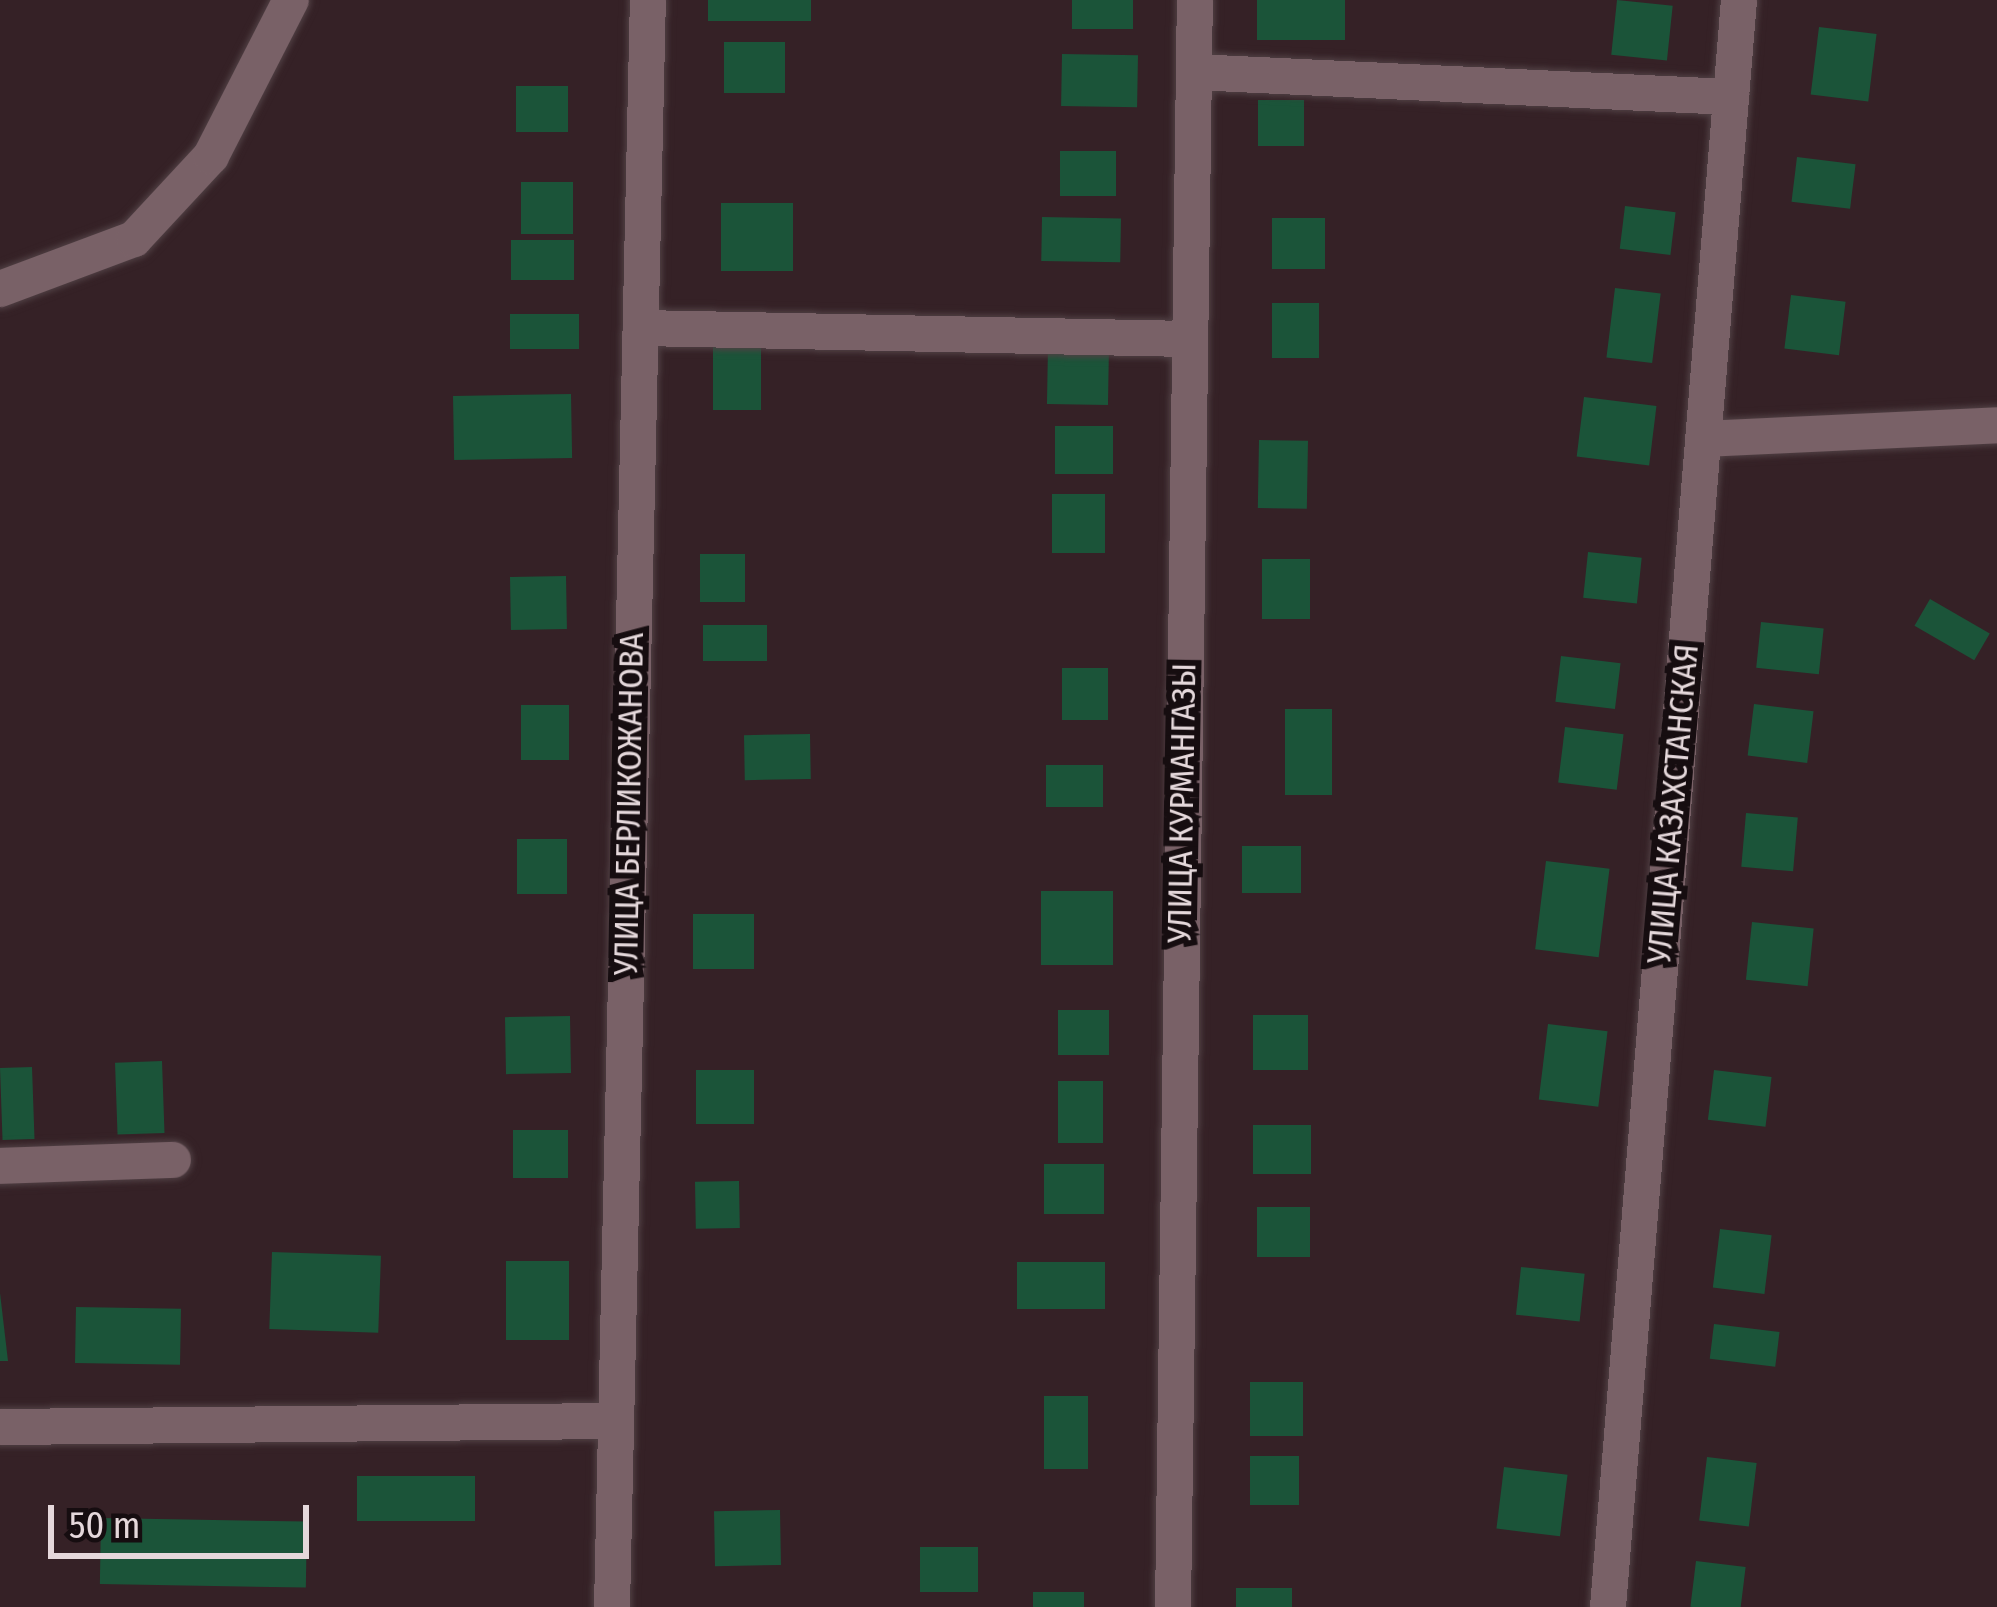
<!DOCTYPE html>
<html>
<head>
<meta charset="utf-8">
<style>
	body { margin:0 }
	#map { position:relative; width:1997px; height:1607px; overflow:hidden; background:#352126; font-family:"Fira Sans Condensed",sans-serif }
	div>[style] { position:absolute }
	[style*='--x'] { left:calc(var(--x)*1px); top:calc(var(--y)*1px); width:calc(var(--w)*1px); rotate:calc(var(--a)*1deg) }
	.building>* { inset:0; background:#1b5439; transform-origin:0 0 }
	.roads { filter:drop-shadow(0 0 3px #504044) drop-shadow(0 0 3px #504044) }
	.minor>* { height:36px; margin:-18px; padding:0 18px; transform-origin:18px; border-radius:18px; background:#796167 }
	span { translate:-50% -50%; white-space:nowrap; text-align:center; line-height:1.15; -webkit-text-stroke:12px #160d10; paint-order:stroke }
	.street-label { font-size:33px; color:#e5d8db }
	.scale { position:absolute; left:48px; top:1505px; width:261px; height:54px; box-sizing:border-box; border:6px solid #e5d8db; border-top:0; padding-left:15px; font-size:36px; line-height:42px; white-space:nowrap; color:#e5d8db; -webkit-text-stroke:9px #160d10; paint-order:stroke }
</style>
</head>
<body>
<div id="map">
	<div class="building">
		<div style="left:708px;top:0;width:103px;height:21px"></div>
		<div style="left:1072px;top:0;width:61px;height:29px"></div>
		<div style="left:1257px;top:0;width:88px;height:40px"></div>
		<div style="left:1617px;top:0;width:56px;height:55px;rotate:6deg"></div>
		<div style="left:1819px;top:27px;width:58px;height:68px;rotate:7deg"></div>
		<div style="left:785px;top:42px;width:51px;height:61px;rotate:90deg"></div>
		<div style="left:1062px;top:54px;width:76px;height:52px;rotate:1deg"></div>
		<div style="left:516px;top:86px;width:52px;height:46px"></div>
		<div style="left:1258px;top:100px;width:46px;height:46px"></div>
		<div style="left:1060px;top:151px;width:56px;height:45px"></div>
		<div style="left:1797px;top:157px;width:59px;height:45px;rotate:7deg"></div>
		<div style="left:521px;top:182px;width:52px;height:52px"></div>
		<div style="left:793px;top:203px;width:68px;height:72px;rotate:90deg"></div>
		<div style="left:1625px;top:206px;width:51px;height:43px;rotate:7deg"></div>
		<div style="left:1042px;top:217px;width:79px;height:44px;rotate:1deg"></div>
		<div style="left:1272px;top:218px;width:53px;height:51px"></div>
		<div style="left:574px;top:240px;width:40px;height:63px;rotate:90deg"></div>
		<div style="left:1615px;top:288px;width:46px;height:70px;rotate:7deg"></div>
		<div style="left:1791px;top:295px;width:55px;height:54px;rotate:7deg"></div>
		<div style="left:1272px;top:303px;width:47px;height:55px"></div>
		<div style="left:579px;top:314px;width:35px;height:69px;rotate:90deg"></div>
		<div style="left:713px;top:343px;width:48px;height:67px"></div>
		<div style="left:1048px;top:345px;width:61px;height:59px;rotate:1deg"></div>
		<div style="left:571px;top:394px;width:64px;height:118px;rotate:89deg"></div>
		<div style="left:1584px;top:397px;width:73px;height:60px;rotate:7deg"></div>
		<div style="left:1055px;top:426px;width:58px;height:48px"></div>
		<div style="left:1259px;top:440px;width:49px;height:68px;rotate:1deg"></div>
		<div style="left:1052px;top:494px;width:53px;height:59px"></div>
		<div style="left:1588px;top:552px;width:54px;height:46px;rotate:6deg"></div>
		<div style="left:700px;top:554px;width:45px;height:48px"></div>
		<div style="left:1262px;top:559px;width:48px;height:60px"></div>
		<div style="left:566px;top:576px;width:53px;height:56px;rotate:89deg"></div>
		<div style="left:1930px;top:599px;width:69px;height:31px;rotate:30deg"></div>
		<div style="left:1761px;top:622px;width:63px;height:46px;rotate:6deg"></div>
		<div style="left:703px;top:625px;width:64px;height:36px"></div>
		<div style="left:1561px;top:656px;width:60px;height:46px;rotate:7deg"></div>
		<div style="left:1062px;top:668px;width:46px;height:52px"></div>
		<div style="left:1754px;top:704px;width:60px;height:52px;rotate:7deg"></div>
		<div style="left:569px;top:705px;width:55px;height:48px;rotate:90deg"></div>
		<div style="left:1285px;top:709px;width:47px;height:86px"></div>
		<div style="left:1565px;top:727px;width:59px;height:56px;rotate:7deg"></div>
		<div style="left:810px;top:734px;width:45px;height:66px;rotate:89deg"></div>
		<div style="left:1046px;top:765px;width:57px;height:42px"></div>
		<div style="left:1746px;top:813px;width:52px;height:54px;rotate:5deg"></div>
		<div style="left:567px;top:839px;width:55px;height:50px;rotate:90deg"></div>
		<div style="left:1242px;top:846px;width:59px;height:47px"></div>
		<div style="left:1546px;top:861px;width:64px;height:89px;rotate:7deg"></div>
		<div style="left:1041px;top:891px;width:72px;height:74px"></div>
		<div style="left:754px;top:914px;width:55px;height:61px;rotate:90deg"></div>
		<div style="left:1752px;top:922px;width:62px;height:58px;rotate:6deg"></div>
		<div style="left:1058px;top:1010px;width:51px;height:45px"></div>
		<div style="left:1253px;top:1015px;width:55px;height:55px"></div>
		<div style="left:570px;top:1016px;width:57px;height:65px;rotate:89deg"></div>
		<div style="left:1548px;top:1024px;width:60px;height:76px;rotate:7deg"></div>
		<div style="left:162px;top:1061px;width:72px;height:47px;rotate:88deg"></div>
		<div style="left:32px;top:1067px;width:72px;height:32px;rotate:88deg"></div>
		<div style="left:754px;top:1070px;width:54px;height:58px;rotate:90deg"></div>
		<div style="left:1714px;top:1070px;width:58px;height:50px;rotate:7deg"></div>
		<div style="left:1058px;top:1081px;width:45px;height:62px"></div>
		<div style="left:1253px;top:1125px;width:58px;height:49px"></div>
		<div style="left:513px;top:1130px;width:55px;height:48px"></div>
		<div style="left:1044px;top:1164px;width:60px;height:50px"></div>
		<div style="left:739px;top:1181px;width:47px;height:44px;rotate:89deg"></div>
		<div style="left:1257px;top:1207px;width:53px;height:50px"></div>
		<div style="left:1720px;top:1229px;width:52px;height:59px;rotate:7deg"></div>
		<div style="left:272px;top:1252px;width:109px;height:77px;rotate:2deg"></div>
		<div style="left:506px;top:1261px;width:63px;height:79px"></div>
		<div style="left:1017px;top:1262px;width:88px;height:47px"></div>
		<div style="left:1521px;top:1267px;width:64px;height:48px;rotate:6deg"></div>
		<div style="clip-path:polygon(0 1293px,8px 1361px,0 1361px)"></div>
		<div style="left:76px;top:1307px;width:105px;height:56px;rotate:1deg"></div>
		<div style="left:1714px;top:1324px;width:66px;height:35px;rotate:7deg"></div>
		<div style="left:1250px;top:1382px;width:53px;height:54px"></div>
		<div style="left:1044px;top:1396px;width:44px;height:73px"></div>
		<div style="left:1250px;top:1456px;width:49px;height:49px"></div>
		<div style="left:1707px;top:1457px;width:50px;height:64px;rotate:7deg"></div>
		<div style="left:1504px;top:1467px;width:64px;height:62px;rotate:7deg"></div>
		<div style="left:475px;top:1476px;width:45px;height:118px;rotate:90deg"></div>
		<div style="left:780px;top:1510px;width:55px;height:66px;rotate:89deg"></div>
		<div style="left:101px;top:1518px;width:206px;height:66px;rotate:1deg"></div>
		<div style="left:920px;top:1547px;width:58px;height:45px"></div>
		<div style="left:1696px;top:1561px;width:50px;height:46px;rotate:7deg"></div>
		<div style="left:1236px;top:1588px;width:56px;height:19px"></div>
		<div style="left:1033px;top:1592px;width:51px;height:15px"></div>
	</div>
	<div class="roads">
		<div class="minor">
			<div style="--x:1194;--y:72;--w:538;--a:2.67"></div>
			<div style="--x:0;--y:289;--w:143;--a:-20.5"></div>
			<div style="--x:134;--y:239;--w:113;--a:-47.1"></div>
			<div style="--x:211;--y:156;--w:175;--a:-62.9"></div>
			<div style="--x:641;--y:328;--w:547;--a:1.15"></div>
			<div style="--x:1705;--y:439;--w:292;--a:-2.7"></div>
			<div style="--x:0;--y:1166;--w:173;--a:-2"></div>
			<div style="--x:0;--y:1427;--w:616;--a:-0.56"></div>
			<div style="--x:612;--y:1607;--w:1607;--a:-88.72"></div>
			<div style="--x:1173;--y:1607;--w:1607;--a:-89.22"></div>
			<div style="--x:1608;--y:1607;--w:1612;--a:-85.34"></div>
		</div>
	</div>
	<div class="street-label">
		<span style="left:1183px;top:803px;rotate:-89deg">УЛИЦА КУРМАНГАЗЫ</span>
		<span style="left:630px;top:804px;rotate:-89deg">УЛИЦА БЕРЛИКОЖАНОВА</span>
		<span style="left:1674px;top:804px;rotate:-85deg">УЛИЦА КАЗАХСТАНСКАЯ</span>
	</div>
	<div class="scale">50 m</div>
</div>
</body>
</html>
